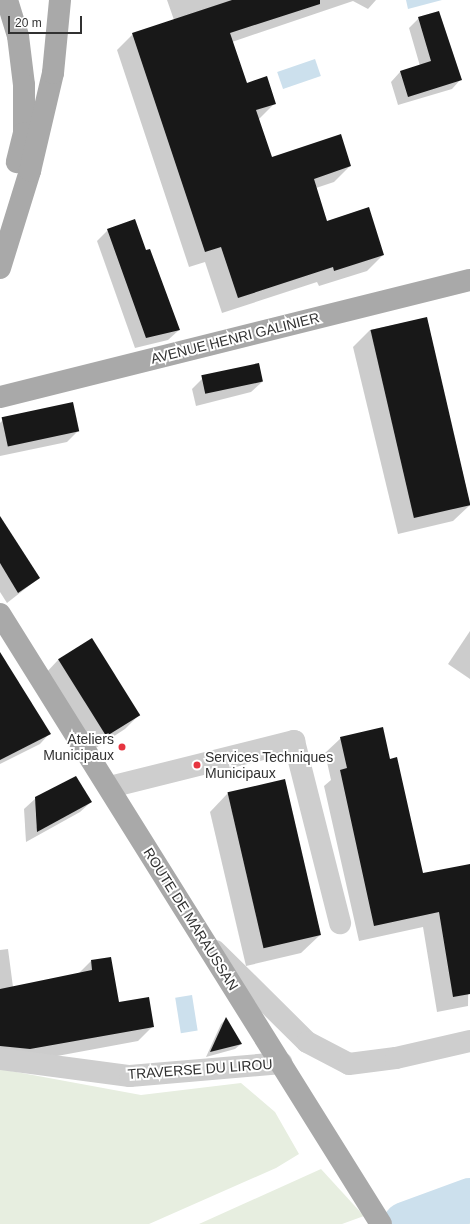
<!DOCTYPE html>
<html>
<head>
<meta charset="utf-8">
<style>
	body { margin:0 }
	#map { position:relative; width:470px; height:1224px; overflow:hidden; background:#fff; font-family:Arial,sans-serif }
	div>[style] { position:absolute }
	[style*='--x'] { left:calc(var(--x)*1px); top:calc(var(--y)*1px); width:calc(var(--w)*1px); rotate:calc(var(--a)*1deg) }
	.green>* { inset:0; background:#e7eee0 }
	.water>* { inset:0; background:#cce0ed; transform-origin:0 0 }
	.shadow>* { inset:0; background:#0003 }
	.river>* { height:44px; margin:-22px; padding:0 22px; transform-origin:22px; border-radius:22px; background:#cce0ed }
	.building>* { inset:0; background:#181818; transform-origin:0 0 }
	.minor>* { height:22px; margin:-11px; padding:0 11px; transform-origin:11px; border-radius:11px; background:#cecece }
	.major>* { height:22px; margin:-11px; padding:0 11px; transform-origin:11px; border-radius:11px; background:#a9a9a9 }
	.dots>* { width:11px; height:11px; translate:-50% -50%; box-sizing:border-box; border:2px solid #fff; border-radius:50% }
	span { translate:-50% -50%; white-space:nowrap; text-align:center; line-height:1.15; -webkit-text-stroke:4px #fff; paint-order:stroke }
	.street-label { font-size:14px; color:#313131 }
	.poi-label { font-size:14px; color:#313131 }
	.right { translate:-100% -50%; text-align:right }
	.left { translate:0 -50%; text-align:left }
	.scale { position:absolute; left:8px; top:16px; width:74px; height:18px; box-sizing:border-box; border:2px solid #313131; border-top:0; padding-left:5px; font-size:12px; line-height:14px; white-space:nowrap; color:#313131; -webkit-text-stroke:3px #fff; paint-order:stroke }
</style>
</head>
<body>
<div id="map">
	<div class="green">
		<div style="clip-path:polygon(0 1069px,141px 1095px,241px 1083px,275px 1112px,299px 1154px,276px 1168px,149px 1224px,0 1224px)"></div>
		<div style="clip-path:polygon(321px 1169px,364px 1216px,342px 1224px,199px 1224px)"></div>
		<div style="clip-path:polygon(470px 1211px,470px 1224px,439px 1224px)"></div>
	</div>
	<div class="water">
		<div style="clip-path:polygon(406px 0,442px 0,408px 9px)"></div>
		<div style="left:315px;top:59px;width:18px;height:40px;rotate:71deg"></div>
		<div style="left:192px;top:995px;width:36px;height:17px;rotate:81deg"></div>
	</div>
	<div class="shadow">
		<div style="clip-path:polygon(167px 0,376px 0,368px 9px,353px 1px,232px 42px,246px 84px,274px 104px,258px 120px,271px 158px,350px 166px,334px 182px,316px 188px,326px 222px,383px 255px,367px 271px,319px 286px,317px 282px,222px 313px,205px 262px,189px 267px,117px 50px,133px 34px,174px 20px)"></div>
		<div style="clip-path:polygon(419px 18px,461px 79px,452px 89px,398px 105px,391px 82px,400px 72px,420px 66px,409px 28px)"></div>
		<div style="clip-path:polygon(108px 230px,145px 252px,179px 330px,168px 340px,135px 348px,97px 241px)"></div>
		<div style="clip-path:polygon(426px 318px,470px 505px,453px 521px,398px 534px,353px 347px,370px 330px)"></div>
		<div style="clip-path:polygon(203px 378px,262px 382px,251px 392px,196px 406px,192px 389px)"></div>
		<div style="clip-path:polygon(3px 420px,78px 431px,67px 442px,0 456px,0 423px)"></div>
		<div style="clip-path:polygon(0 532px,39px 578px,7px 603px,0 592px)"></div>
		<div style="clip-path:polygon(470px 631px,470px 679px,448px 664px)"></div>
		<div style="clip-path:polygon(0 654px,49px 734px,40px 744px,0 764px)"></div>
		<div style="clip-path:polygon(59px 659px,140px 714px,125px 729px,91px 751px,44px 675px)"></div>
		<div style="clip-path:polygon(341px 738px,389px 760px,422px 874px,470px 865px,468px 1006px,437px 1012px,423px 927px,359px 941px,324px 786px,331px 780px,325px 753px)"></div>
		<div style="clip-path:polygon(228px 793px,320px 935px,301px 953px,246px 966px,210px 812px)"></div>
		<div style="clip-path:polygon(36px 798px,91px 802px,80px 812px,26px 842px,24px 809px)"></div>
		<div style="clip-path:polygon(8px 949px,13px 987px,78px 974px,91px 961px,118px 1004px,153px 1026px,138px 1041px,14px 1064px,0 1062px,0 950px)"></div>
		<div style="clip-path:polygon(226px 1019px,241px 1044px,235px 1049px,206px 1057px,221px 1024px)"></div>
	</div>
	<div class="river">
		<div style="--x:405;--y:1224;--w:69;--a:-20.3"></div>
	</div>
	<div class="building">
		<div style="clip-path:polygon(232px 0,320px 0,320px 4px,230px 33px,247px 83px,267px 76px,276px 104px,256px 110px,272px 157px,341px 134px,351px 166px,314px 179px,327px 221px,369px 207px,384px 255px,334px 271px,333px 267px,238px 298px,221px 247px,205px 252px,132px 33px)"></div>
		<div style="clip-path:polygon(439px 11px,462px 80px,408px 97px,400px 71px,431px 61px,418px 17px)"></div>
		<div style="clip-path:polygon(135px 219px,146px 250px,150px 249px,180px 330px,146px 338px,107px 229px)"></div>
		<div style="left:427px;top:317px;width:193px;height:58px;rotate:77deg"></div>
		<div style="left:259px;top:363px;width:19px;height:59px;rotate:78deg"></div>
		<div style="left:73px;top:402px;width:30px;height:73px;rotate:78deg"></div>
		<div style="clip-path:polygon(0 516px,40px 578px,18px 593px,0 563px)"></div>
		<div style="left:92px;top:638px;width:91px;height:40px;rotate:58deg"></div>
		<div style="clip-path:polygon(0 652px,51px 734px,0 760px)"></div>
		<div style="clip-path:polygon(383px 727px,390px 759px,397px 757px,423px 873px,470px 864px,470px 994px,453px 997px,439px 912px,374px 926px,340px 770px,347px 768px,340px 737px)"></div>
		<div style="clip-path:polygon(76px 776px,92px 802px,37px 832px,35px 797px)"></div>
		<div style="left:285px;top:779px;width:160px;height:59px;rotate:77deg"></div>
		<div style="clip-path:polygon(111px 957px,119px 1002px,149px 997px,154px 1027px,30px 1049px,0 1046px,0 989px,92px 970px,91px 960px)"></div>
		<div style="clip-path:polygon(226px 1017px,242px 1044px,210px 1052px)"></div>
	</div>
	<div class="minor">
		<div style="--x:110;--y:787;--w:190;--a:-14"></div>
		<div style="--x:294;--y:741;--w:188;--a:75.8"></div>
		<div style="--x:215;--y:951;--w:129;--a:44.7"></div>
		<div style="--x:307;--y:1042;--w:47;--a:27.6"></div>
		<div style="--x:349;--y:1064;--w:47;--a:-7.3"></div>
		<div style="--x:396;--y:1058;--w:76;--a:-12.9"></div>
		<div style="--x:0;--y:1059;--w:131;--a:7.5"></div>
		<div style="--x:130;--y:1076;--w:152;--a:-4.9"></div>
	</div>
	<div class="major">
		<div style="--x:7;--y:0;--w:38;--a:73"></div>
		<div style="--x:18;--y:36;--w:49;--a:83"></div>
		<div style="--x:24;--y:85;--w:48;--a:90"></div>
		<div style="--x:24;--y:133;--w:30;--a:104"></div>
		<div style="--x:0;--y:268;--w:102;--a:-72.8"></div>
		<div style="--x:30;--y:171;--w:101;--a:-76.8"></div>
		<div style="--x:53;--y:73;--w:73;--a:-84.5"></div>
		<div style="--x:0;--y:397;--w:484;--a:-14"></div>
		<div style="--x:0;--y:614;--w:719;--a:58.01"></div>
	</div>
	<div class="dots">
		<div style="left:122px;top:747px;background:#e63540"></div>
		<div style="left:197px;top:765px;background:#e63540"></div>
	</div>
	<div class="street-label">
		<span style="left:235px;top:338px;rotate:-14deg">AVENUE HENRI GALINIER</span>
		<span style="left:191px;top:919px;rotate:58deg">ROUTE DE MARAUSSAN</span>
		<span style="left:200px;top:1069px;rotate:-4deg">TRAVERSE DU LIROU</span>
	</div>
	<div class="poi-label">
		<span class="right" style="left:114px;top:747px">Ateliers<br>Municipaux</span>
		<span class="left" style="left:205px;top:765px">Services Techniques<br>Municipaux</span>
	</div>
	<div class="scale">20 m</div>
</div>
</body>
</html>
